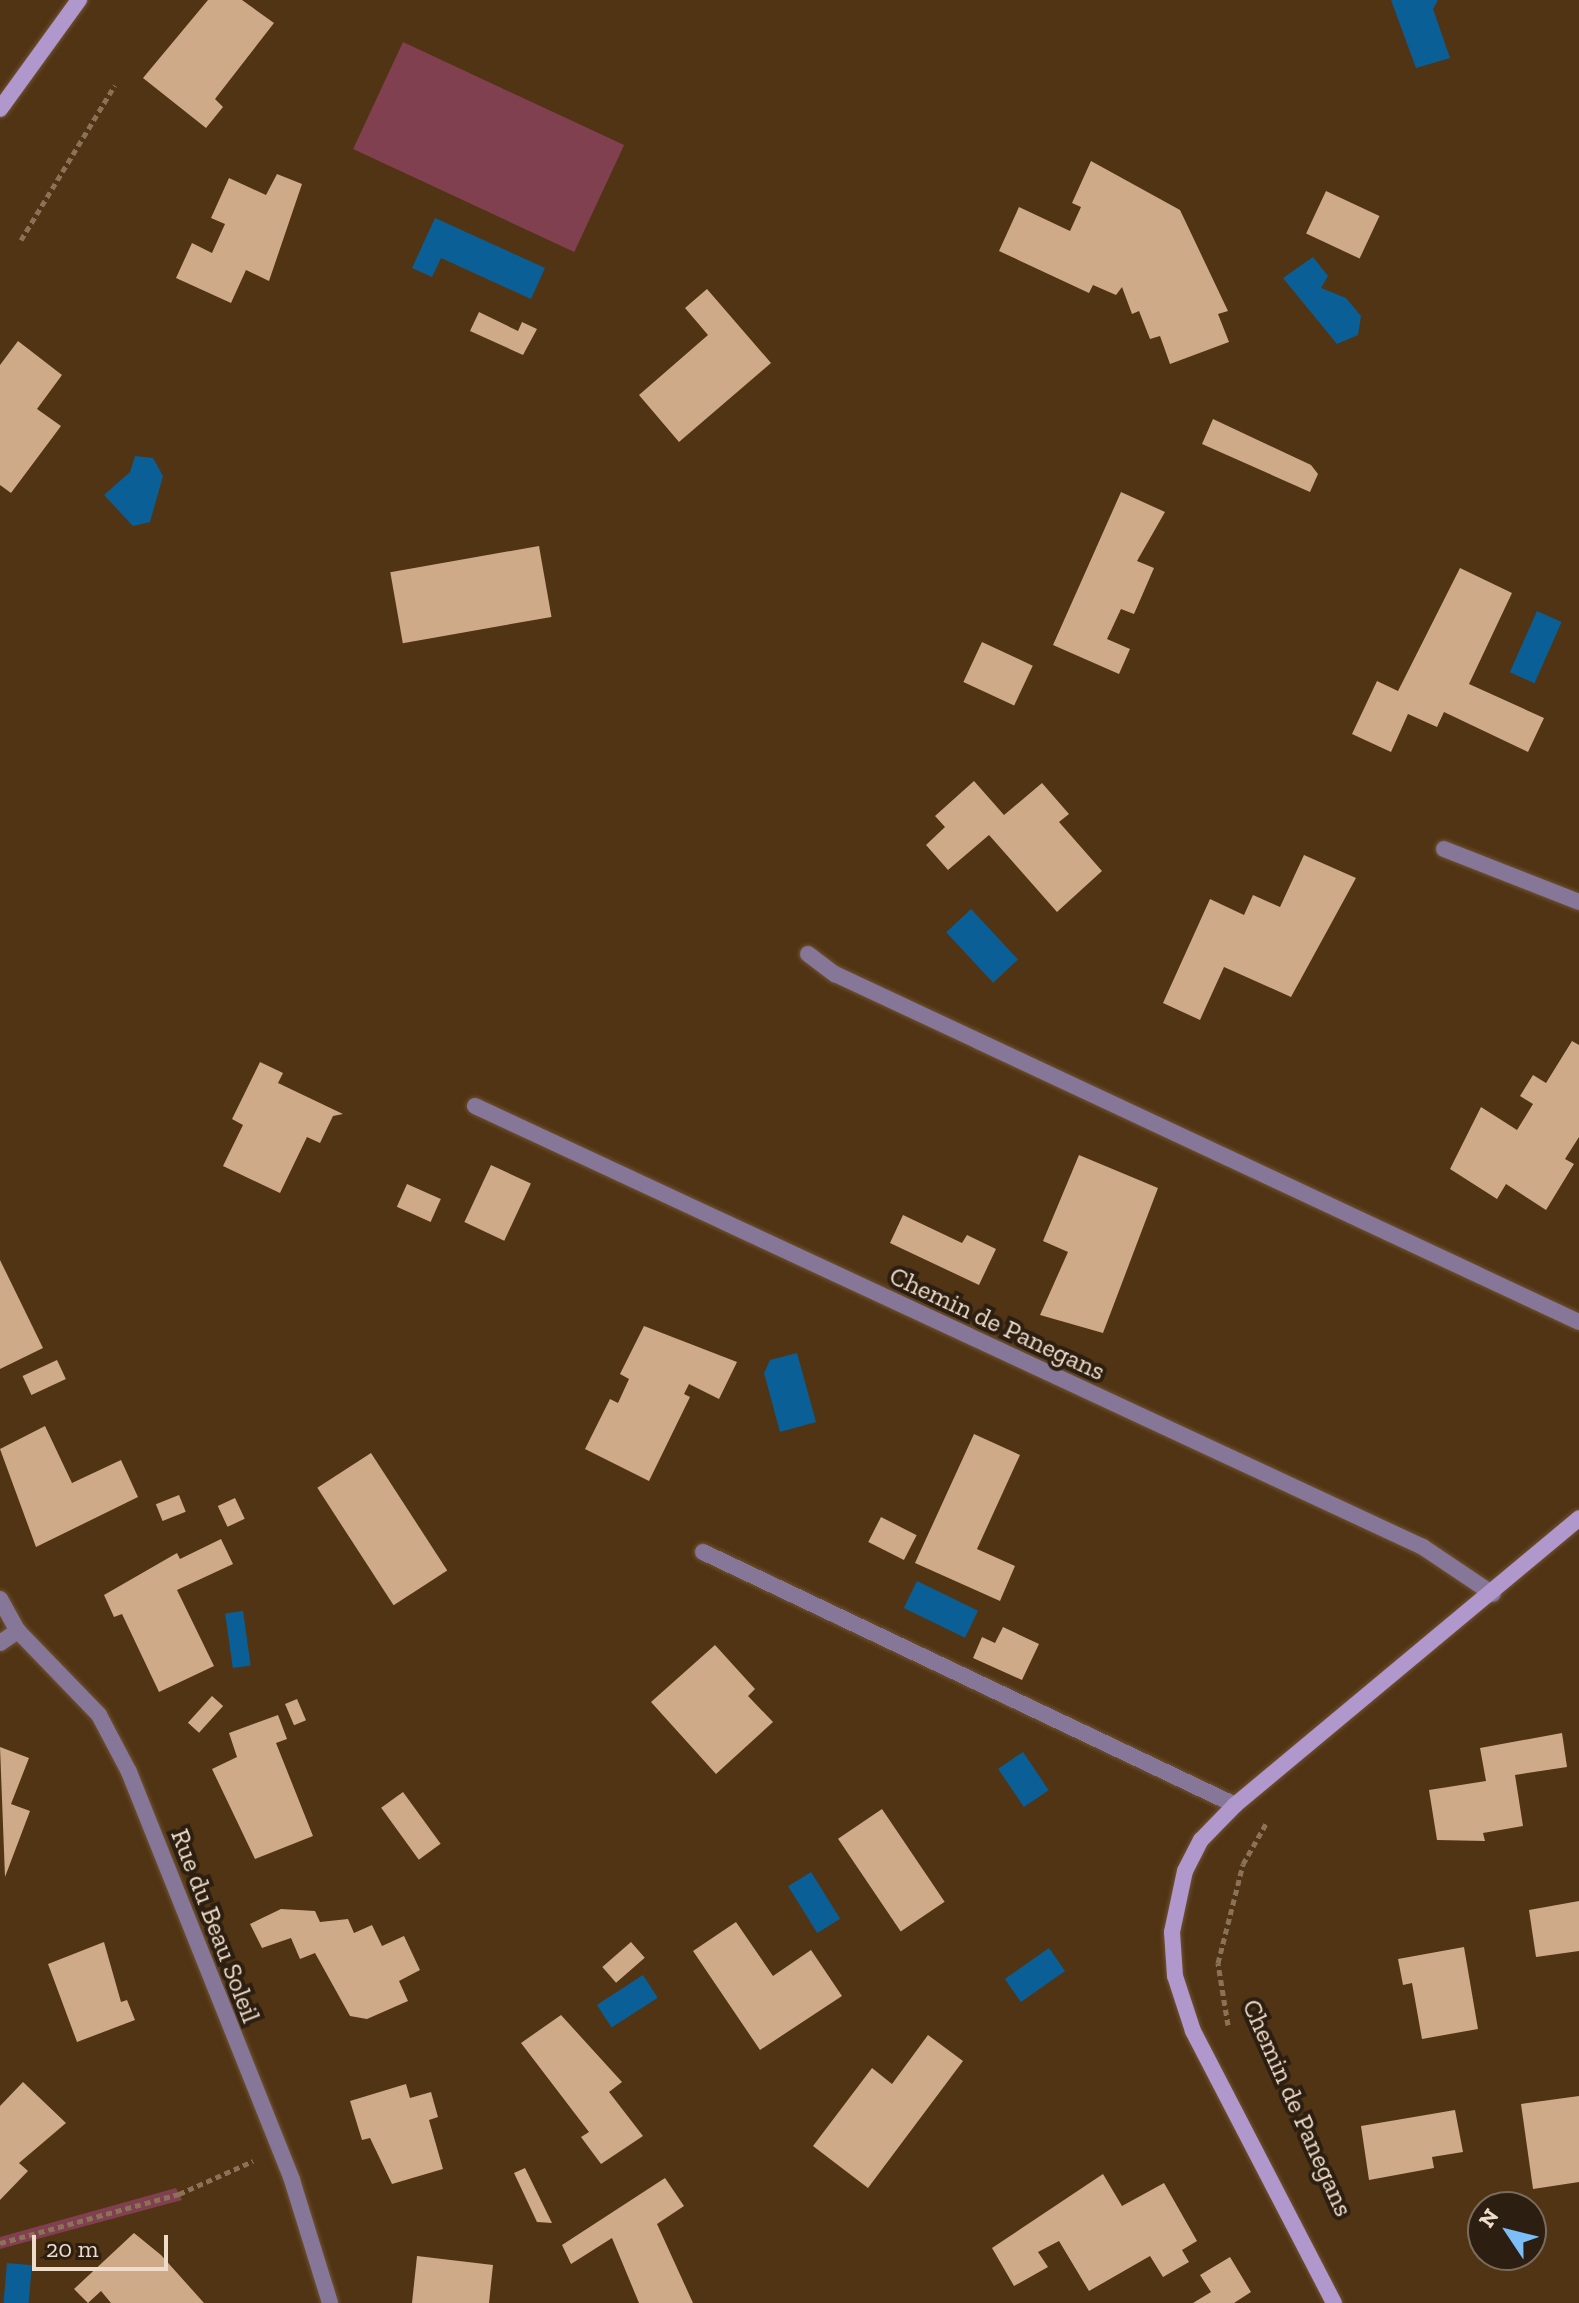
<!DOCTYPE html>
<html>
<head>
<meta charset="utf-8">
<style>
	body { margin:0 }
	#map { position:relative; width:1579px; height:2303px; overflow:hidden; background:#513413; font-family:"Zilla Slab",serif }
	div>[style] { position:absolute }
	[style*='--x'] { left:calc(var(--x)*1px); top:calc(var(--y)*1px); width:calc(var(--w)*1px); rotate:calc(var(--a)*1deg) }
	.green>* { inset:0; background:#814050; transform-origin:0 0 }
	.water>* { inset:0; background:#0b5f97; transform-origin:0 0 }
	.building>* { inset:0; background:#ceaa88; transform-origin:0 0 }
	.path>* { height:5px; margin-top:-2.5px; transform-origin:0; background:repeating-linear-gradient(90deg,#8b7256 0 6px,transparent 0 10px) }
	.roads { filter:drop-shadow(0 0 2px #6d5234) drop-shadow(0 0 2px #6d5234) }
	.street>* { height:16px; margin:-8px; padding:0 8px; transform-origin:8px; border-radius:8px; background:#867798 }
	.secondary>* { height:16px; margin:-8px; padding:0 8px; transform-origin:8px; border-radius:8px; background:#b097cc }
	span { translate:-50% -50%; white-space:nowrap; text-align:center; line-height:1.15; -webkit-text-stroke:8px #2c1f11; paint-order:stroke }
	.street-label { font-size:26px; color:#efddcb }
	.north { position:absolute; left:1467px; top:2191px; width:80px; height:80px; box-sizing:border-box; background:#2c1f11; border:2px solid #7a6b5b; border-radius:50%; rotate:305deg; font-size:22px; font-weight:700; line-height:32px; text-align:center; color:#efddcb }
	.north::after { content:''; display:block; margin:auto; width:28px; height:36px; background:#7bbef8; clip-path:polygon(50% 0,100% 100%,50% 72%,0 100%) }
	.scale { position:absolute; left:32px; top:2235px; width:136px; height:36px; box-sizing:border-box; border:4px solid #efddcb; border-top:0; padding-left:10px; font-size:24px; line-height:28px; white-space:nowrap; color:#efddcb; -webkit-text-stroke:6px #2c1f11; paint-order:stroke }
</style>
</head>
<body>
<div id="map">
	<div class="green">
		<div style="left:403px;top:42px;width:244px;height:118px;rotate:25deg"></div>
		<div style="clip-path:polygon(176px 2188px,182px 2200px,0 2249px,0 2237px)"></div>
	</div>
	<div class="water">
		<div style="clip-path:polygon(1391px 0,1438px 0,1433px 9px,1450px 58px,1416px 68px)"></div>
		<div style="clip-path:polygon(435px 218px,545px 268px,531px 299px,441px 258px,432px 277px,412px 268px)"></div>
		<div style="clip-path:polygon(1313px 257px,1328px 276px,1321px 288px,1346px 298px,1361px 316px,1358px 335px,1337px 344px,1283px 278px)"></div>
		<div style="clip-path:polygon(135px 456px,153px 458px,163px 476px,150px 522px,133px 526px,104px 495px,130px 472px)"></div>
		<div style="left:1537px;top:611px;width:27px;height:67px;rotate:24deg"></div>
		<div style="left:971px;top:909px;width:69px;height:34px;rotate:47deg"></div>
		<div style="clip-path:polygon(797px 1353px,816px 1422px,780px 1432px,764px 1373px,770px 1360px)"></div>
		<div style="left:917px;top:1581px;width:68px;height:30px;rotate:26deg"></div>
		<div style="left:243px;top:1611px;width:55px;height:18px;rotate:82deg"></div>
		<div style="left:1023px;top:1752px;width:46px;height:30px;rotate:56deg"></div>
		<div style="left:811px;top:1872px;width:55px;height:27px;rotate:58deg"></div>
		<div style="left:1049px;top:1948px;width:28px;height:54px;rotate:55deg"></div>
		<div style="left:643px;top:1975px;width:27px;height:55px;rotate:57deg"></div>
		<div style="left:7px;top:2263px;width:25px;height:40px;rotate:5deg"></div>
	</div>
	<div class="building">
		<div style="clip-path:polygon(208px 0,242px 0,274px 23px,215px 99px,223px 107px,206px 128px,143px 78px)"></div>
		<div style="clip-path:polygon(1091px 161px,1180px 210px,1228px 311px,1218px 314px,1229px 342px,1170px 364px,1160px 336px,1150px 339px,1139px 311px,1132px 314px,1122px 287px,1116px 295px,1093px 285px,1089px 293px,999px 251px,1019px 207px,1070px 231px,1081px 207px,1072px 203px)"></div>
		<div style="clip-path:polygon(277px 174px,302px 184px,269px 281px,246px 270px,231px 303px,176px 278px,192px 243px,212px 253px,225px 224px,211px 218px,229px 178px,266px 195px)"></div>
		<div style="left:1326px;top:191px;width:59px;height:47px;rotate:25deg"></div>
		<div style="clip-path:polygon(707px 289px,771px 363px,679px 442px,639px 395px,708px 335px,685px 308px)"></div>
		<div style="clip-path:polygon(479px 312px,518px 331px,522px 322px,537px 329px,523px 355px,470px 331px)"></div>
		<div style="clip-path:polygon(18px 341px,62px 375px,37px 409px,61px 426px,11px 493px,0 485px,0 365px)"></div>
		<div style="clip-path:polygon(1213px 419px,1311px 465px,1318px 474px,1310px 492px,1202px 444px)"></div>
		<div style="clip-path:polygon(1121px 492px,1165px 512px,1137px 561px,1154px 568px,1134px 614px,1121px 609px,1107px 639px,1130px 649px,1119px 674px,1053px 645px)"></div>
		<div style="left:539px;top:546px;width:72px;height:151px;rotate:80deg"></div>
		<div style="clip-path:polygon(1460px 568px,1512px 593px,1469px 684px,1544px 718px,1528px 752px,1444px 712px,1437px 727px,1408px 714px,1391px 752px,1352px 734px,1377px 681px,1398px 691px)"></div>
		<div style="left:982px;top:642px;width:56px;height:44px;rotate:25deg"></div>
		<div style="clip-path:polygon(974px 781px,1004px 815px,1042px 783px,1069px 814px,1059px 822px,1102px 871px,1057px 912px,989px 835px,948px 870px,926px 845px,945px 827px,935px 816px)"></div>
		<div style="clip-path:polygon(1304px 855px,1356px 878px,1291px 997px,1224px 967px,1200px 1020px,1163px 1003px,1210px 899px,1244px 915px,1253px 895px,1280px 907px)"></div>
		<div style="clip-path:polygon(1572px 1041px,1579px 1045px,1579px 1137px,1565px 1159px,1574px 1164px,1546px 1210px,1506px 1184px,1497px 1199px,1450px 1169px,1481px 1107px,1517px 1130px,1533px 1104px,1520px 1096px,1533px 1075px,1546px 1083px)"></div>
		<div style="clip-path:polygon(260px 1062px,283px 1073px,278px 1083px,343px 1114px,333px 1116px,320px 1143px,307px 1137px,280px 1193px,223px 1166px,243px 1125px,232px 1119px)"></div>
		<div style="clip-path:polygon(1079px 1155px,1158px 1188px,1103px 1333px,1040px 1315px,1068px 1252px,1043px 1241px)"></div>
		<div style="left:491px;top:1165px;width:44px;height:63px;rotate:25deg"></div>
		<div style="left:407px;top:1184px;width:37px;height:25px;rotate:24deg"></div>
		<div style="clip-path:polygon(903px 1215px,962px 1243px,967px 1235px,996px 1249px,979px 1285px,890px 1243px)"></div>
		<div style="clip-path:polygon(0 1260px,43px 1348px,0 1369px)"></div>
		<div style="clip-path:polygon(644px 1326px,737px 1362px,719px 1399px,689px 1384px,684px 1394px,690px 1397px,649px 1481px,585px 1449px,610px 1399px,618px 1403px,629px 1379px,620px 1374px)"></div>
		<div style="left:57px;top:1360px;width:21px;height:38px;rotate:65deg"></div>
		<div style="clip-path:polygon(45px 1426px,72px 1483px,121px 1460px,138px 1497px,36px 1547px,0 1449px)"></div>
		<div style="clip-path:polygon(974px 1434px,1020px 1455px,977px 1549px,1015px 1566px,1000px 1601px,915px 1563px)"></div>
		<div style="left:371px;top:1453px;width:140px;height:64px;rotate:57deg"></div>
		<div style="left:179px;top:1495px;width:18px;height:25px;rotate:68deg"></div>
		<div style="left:235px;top:1498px;width:23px;height:19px;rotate:65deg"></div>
		<div style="left:881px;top:1517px;width:40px;height:28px;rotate:27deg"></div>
		<div style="clip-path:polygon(221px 1539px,233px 1564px,177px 1590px,214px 1666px,159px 1692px,122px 1614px,114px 1617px,104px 1595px,177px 1553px,180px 1559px)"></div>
		<div style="clip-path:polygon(1003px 1627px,1039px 1644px,1022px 1680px,973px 1658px,982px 1637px,995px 1643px)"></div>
		<div style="clip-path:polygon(715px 1645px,755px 1689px,748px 1696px,773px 1722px,716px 1774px,651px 1702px)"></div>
		<div style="left:212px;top:1696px;width:15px;height:36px;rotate:42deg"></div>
		<div style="left:297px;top:1699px;width:23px;height:13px;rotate:67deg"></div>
		<div style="clip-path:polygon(278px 1715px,287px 1739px,276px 1743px,313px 1836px,255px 1859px,212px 1769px,237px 1757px,229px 1733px)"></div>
		<div style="clip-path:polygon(1562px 1733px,1567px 1767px,1515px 1775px,1523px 1826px,1483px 1833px,1485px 1841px,1437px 1840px,1429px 1790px,1486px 1781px,1480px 1748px)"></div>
		<div style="clip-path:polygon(0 1747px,29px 1758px,11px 1804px,30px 1811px,5px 1877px)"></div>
		<div style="left:403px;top:1792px;width:64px;height:27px;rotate:54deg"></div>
		<div style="left:882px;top:1809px;width:112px;height:53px;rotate:56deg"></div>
		<div style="clip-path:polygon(1579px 1901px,1579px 1951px,1536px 1957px,1529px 1910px)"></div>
		<div style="clip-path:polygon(281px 1909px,315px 1911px,320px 1922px,348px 1919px,354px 1933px,372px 1925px,382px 1946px,404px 1936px,420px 1970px,399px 1981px,408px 2001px,367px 2019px,350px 2016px,315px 1953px,300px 1959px,291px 1938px,262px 1948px,250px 1924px)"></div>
		<div style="clip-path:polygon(736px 1922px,773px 1976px,811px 1950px,842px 1996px,760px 2050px,693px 1951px)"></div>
		<div style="clip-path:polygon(104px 1942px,121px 2002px,127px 2000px,135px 2020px,77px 2042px,48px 1964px)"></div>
		<div style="left:631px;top:1942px;width:21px;height:38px;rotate:49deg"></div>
		<div style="clip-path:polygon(1464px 1947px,1478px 2029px,1422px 2039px,1412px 1983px,1403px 1985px,1398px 1959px)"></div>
		<div style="clip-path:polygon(561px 2015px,622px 2082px,609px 2092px,643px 2136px,601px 2164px,581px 2137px,589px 2132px,521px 2043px)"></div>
		<div style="clip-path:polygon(928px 2035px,963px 2061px,868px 2188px,813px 2146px,872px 2068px,892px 2084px)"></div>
		<div style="clip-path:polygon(23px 2082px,66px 2123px,19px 2163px,28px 2171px,0 2200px,0 2106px)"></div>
		<div style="clip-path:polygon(406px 2084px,410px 2098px,431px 2092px,438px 2117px,429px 2120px,443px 2169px,392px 2184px,370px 2138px,362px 2140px,350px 2101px)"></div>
		<div style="clip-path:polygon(1579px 2096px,1579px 2182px,1533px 2189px,1521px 2104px)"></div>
		<div style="clip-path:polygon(1455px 2110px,1463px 2152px,1432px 2157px,1434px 2168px,1369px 2180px,1361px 2126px)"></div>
		<div style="clip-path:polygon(525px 2168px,552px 2223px,537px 2222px,514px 2173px)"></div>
		<div style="clip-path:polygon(1103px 2174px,1122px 2206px,1164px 2183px,1197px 2241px,1182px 2250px,1189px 2262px,1163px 2277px,1150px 2256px,1089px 2291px,1059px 2241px,1038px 2252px,1048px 2267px,1014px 2286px,992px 2248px)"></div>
		<div style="clip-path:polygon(665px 2178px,684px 2206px,657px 2224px,693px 2303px,639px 2303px,612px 2238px,571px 2264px,562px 2245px)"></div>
		<div style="clip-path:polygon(134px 2233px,161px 2255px,204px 2303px,111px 2303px,101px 2291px,88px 2303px,74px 2289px)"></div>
		<div style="clip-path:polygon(417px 2256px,493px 2265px,489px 2303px,412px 2303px)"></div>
		<div style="clip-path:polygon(1230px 2257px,1251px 2292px,1234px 2303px,1193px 2303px,1211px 2292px,1200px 2275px)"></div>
	</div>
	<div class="path">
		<div style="--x:21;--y:240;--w:181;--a:-58.8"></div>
		<div style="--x:1228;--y:2025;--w:63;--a:-99.2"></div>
		<div style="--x:1218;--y:1963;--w:102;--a:-75.8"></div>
		<div style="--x:1243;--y:1864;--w:48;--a:-60.3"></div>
		<div style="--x:0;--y:2243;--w:186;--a:-15.3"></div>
		<div style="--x:179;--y:2194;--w:81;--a:-24"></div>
	</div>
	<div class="roads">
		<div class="street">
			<div style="--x:1444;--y:849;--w:145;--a:21.4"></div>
			<div style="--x:808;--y:954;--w:34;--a:37"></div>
			<div style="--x:835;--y:974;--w:821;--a:25.07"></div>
			<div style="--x:475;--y:1106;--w:1046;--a:24.95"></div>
			<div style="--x:1423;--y:1547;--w:84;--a:33.9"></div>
			<div style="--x:703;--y:1552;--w:589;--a:25.43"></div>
			<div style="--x:0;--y:1599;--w:37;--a:61"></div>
			<div style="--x:18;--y:1631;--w:117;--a:46"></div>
			<div style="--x:99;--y:1715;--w:64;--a:62.2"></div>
			<div style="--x:129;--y:1772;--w:439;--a:68.2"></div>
			<div style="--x:292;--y:2180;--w:129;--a:72.8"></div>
			<div style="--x:0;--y:1643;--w:22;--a:-34"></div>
		</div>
		<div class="secondary">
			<div style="--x:0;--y:109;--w:135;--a:-54.1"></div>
			<div style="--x:1334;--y:2303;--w:306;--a:-117.4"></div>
			<div style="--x:1193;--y:2031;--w:58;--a:-108.1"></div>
			<div style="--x:1175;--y:1976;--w:44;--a:-93.9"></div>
			<div style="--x:1172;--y:1932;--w:62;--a:-78"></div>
			<div style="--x:1185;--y:1871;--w:35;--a:-63"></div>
			<div style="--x:1201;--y:1840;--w:49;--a:-45.8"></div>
			<div style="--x:1235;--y:1805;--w:448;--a:-39.8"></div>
		</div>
	</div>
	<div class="street-label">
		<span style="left:997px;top:1324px;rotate:25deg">Chemin de Panegans</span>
		<span style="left:215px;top:1926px;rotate:69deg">Rue du Beau Soleil</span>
		<span style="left:1297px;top:2108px;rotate:66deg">Chemin de Panegans</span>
	</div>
	<div class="north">N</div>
	<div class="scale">20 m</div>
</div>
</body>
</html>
